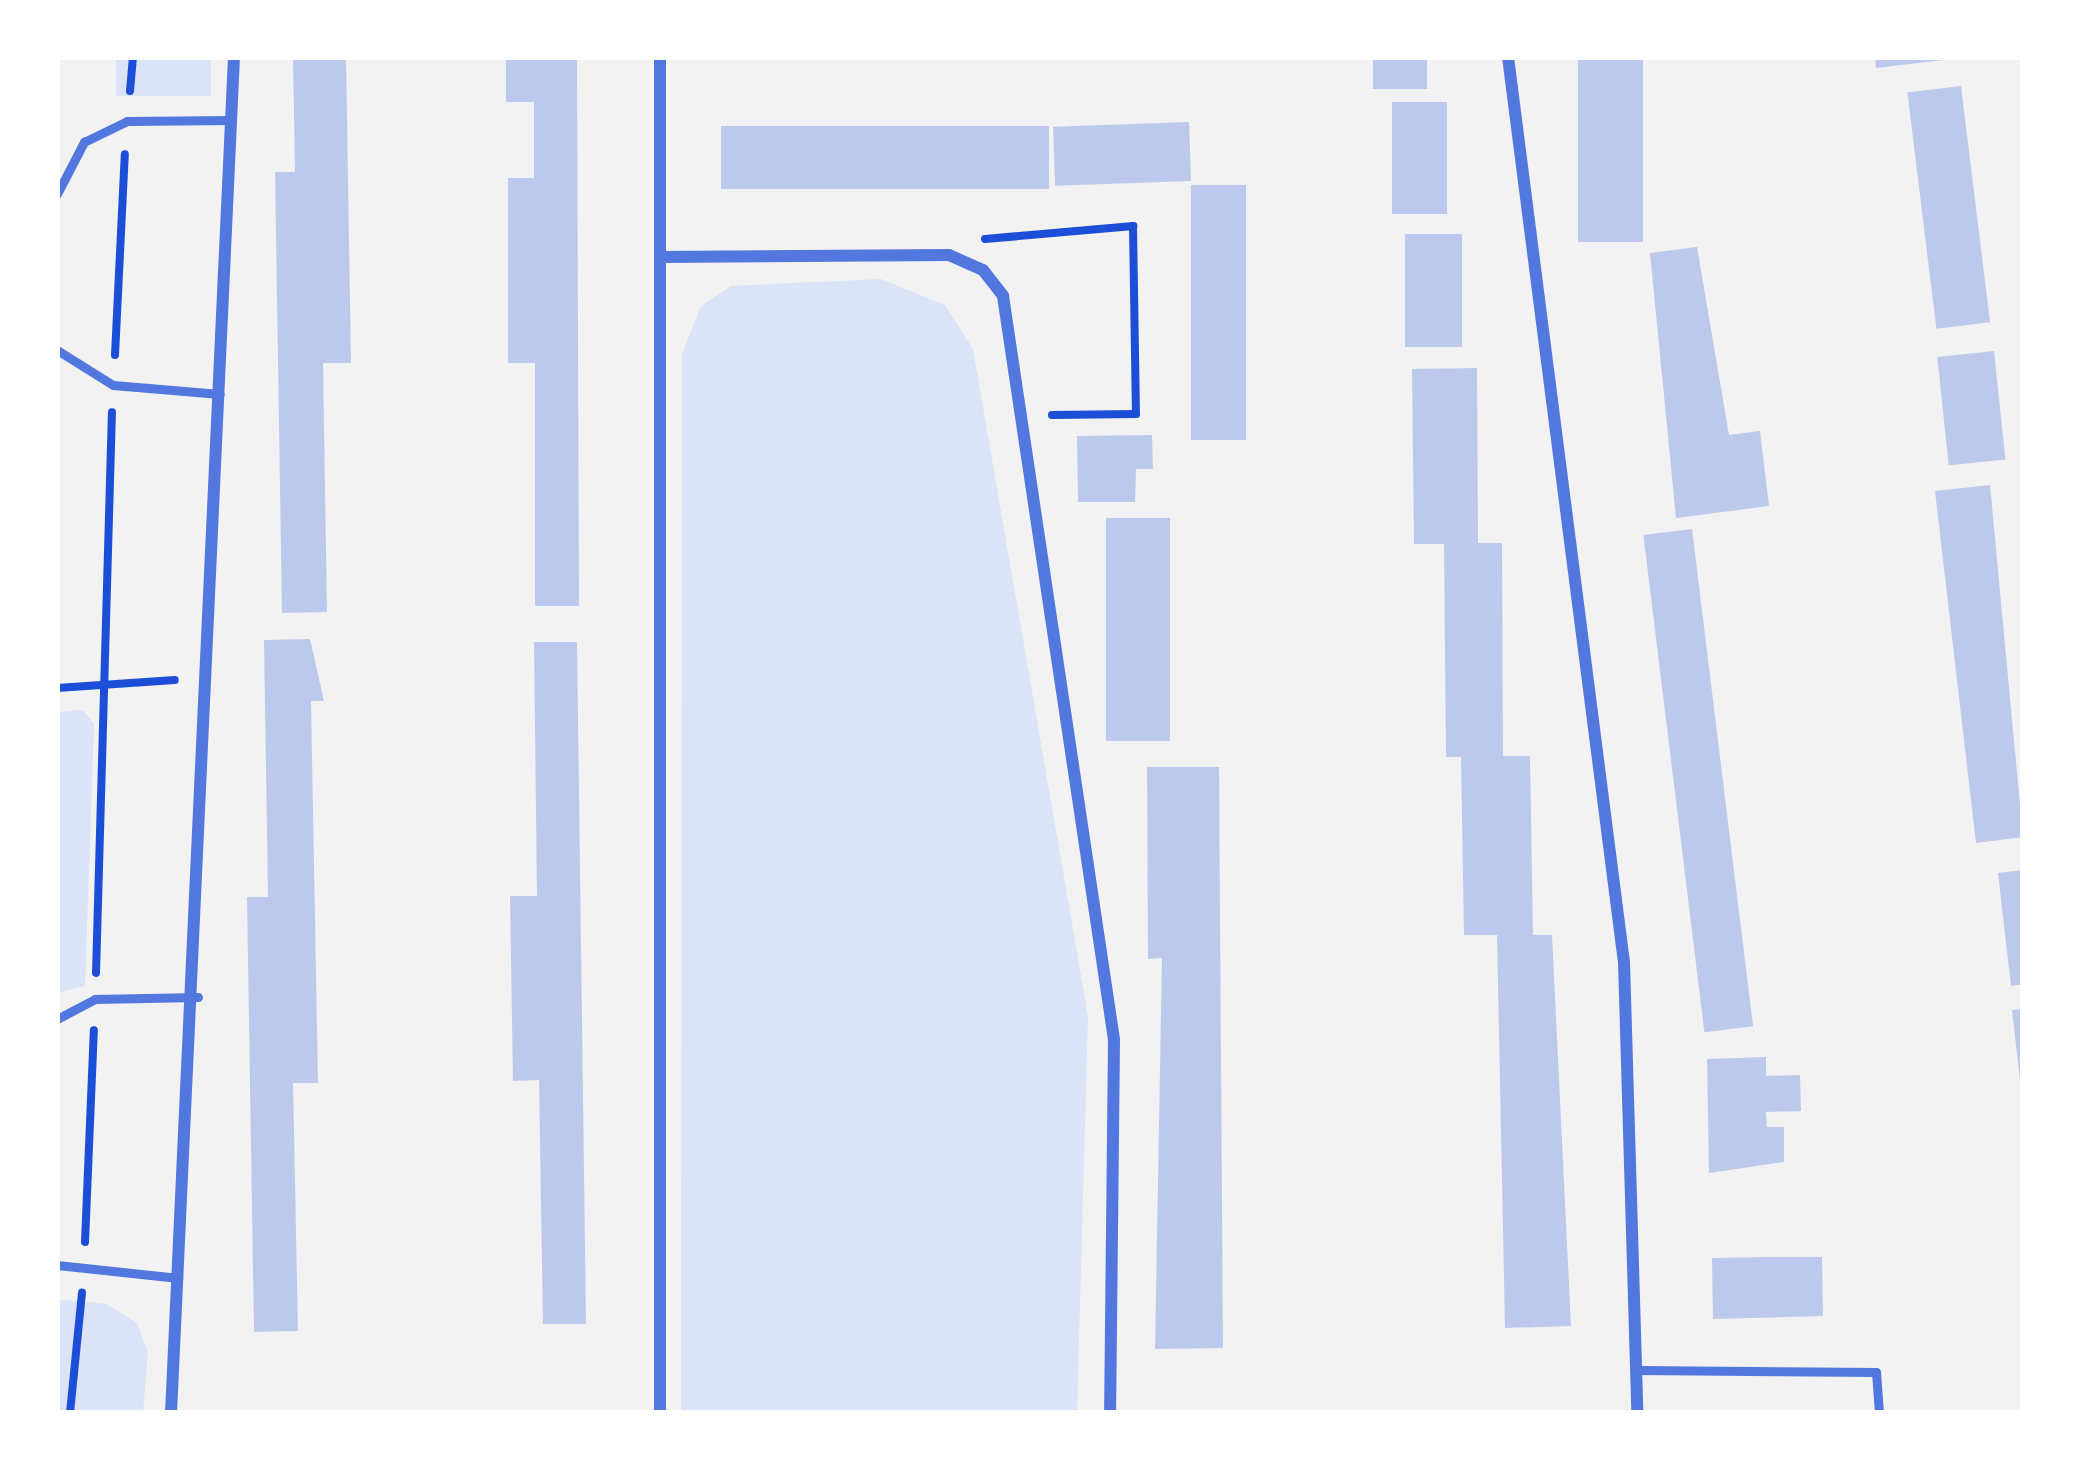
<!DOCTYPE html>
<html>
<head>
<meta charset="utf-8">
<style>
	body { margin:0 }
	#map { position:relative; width:2080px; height:1470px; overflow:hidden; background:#f2f2f2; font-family:"Varela Round",sans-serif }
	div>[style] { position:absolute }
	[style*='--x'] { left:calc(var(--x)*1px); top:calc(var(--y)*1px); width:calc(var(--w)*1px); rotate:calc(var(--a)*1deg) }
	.green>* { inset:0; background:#dbe4f7; transform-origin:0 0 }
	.building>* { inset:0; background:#bdc9ec; transform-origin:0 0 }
	.path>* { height:8px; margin:-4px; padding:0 4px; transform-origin:4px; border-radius:4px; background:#1d4ed8 }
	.service>* { height:9px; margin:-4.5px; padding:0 4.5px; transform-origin:4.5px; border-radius:4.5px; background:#5277de }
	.minor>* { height:12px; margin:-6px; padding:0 6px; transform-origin:6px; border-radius:6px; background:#5277de }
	span { translate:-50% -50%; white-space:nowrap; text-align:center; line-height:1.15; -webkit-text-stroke:12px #fff; paint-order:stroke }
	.frame { position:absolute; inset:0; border:60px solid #fff; pointer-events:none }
</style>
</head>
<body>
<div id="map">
	<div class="green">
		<div style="left:116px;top:57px;width:95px;height:39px"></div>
		<div style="clip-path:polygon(881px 279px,945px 305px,973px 349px,1088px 1016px,1077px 1413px,681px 1413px,682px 354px,701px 306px,731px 286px)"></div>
		<div style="clip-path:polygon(83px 710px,94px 724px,85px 986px,57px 993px,57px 712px)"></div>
		<div style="clip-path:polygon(57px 1299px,107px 1304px,137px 1323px,148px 1352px,143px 1413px,57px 1413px)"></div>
	</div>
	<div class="building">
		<div style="clip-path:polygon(293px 57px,346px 57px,351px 363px,323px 363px,327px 612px,282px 613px,275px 172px,295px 172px)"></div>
		<div style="clip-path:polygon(506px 57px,577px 57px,579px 606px,535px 606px,535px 363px,508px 363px,508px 178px,534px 178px,534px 102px,506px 102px)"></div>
		<div style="left:1373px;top:57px;width:54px;height:32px"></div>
		<div style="left:1578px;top:57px;width:65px;height:185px"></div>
		<div style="clip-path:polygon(1875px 57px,1944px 57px,1944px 60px,1876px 68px)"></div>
		<div style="left:1961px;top:86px;width:238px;height:54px;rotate:83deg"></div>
		<div style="left:1392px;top:102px;width:55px;height:112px"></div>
		<div style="left:1189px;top:122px;width:59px;height:136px;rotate:88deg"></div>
		<div style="left:1049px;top:126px;width:63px;height:328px;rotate:90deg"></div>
		<div style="left:1246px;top:185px;width:255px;height:55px;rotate:90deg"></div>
		<div style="left:1405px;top:234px;width:57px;height:113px"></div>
		<div style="clip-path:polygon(1697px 247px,1729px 435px,1760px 431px,1769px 506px,1676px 518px,1650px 253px)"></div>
		<div style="left:1994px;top:351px;width:109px;height:57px;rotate:84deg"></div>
		<div style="clip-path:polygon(1477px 368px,1478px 543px,1502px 543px,1503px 756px,1530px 756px,1533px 935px,1552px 935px,1571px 1326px,1505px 1328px,1497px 935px,1464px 935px,1461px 757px,1446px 757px,1444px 544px,1414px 544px,1412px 369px)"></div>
		<div style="clip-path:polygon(1152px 435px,1153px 469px,1136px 469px,1135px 502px,1078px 502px,1077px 436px)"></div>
		<div style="clip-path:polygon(1990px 485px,2023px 837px,1976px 843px,1935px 491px)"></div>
		<div style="left:1106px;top:518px;width:64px;height:223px"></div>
		<div style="left:1692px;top:529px;width:501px;height:49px;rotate:83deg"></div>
		<div style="clip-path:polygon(310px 639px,324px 701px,311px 701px,318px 1083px,293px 1083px,298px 1331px,254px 1332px,247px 897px,268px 897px,264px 640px)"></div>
		<div style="clip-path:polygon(534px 642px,577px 642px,586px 1324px,543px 1324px,539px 1080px,513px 1081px,510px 896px,537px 896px)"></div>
		<div style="clip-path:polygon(1147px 767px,1219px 767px,1223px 1348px,1155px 1349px,1162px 958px,1148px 959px)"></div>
		<div style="clip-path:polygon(2023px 870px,2023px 984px,2011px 986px,1998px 873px)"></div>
		<div style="clip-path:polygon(2023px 1009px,2023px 1079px,2020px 1080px,2012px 1010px)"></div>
		<div style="clip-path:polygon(1766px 1057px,1766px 1076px,1800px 1075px,1801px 1111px,1766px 1112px,1767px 1127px,1784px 1127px,1784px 1162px,1709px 1173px,1707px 1059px)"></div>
		<div style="clip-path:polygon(1768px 1257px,1822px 1257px,1823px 1316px,1713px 1319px,1712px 1258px)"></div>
	</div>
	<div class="path">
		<div style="--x:130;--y:91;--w:34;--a:-85"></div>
		<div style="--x:985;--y:239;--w:149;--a:-5"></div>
		<div style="--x:1133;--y:226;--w:188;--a:89.1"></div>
		<div style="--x:1136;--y:414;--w:84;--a:179.3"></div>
		<div style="--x:115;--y:355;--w:201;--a:-87.2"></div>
		<div style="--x:57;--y:688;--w:118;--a:-3.9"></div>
		<div style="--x:96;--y:973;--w:561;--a:-88.37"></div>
		<div style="--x:85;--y:1242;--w:212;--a:-87.6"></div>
		<div style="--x:70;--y:1413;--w:121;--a:-84.3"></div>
	</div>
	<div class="service">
		<div style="--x:57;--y:194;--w:59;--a:-62.6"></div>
		<div style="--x:84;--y:142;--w:48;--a:-26"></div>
		<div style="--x:127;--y:121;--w:105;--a:-0.5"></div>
		<div style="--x:57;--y:350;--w:66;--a:32"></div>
		<div style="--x:113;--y:385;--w:107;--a:4.8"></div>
		<div style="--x:57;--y:1019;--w:43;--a:-27.8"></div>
		<div style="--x:95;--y:999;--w:103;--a:-1.1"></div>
		<div style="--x:57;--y:1265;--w:122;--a:6.1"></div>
		<div style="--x:1636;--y:1370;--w:240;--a:0.5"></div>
		<div style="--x:1876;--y:1372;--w:41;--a:85.8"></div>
	</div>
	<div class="minor">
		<div style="--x:1508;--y:57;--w:912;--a:82.7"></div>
		<div style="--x:1624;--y:962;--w:451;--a:88.3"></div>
		<div style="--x:661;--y:257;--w:288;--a:-0.4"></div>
		<div style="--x:949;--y:255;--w:37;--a:24"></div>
		<div style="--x:983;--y:270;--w:33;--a:52"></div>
		<div style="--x:1003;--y:296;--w:752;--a:81.51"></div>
		<div style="--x:1114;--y:1040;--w:373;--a:90.6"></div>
		<div style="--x:171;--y:1413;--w:1357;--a:-87.34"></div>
		<div style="--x:660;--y:1413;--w:1356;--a:-90"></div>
	</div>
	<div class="frame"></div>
</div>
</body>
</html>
